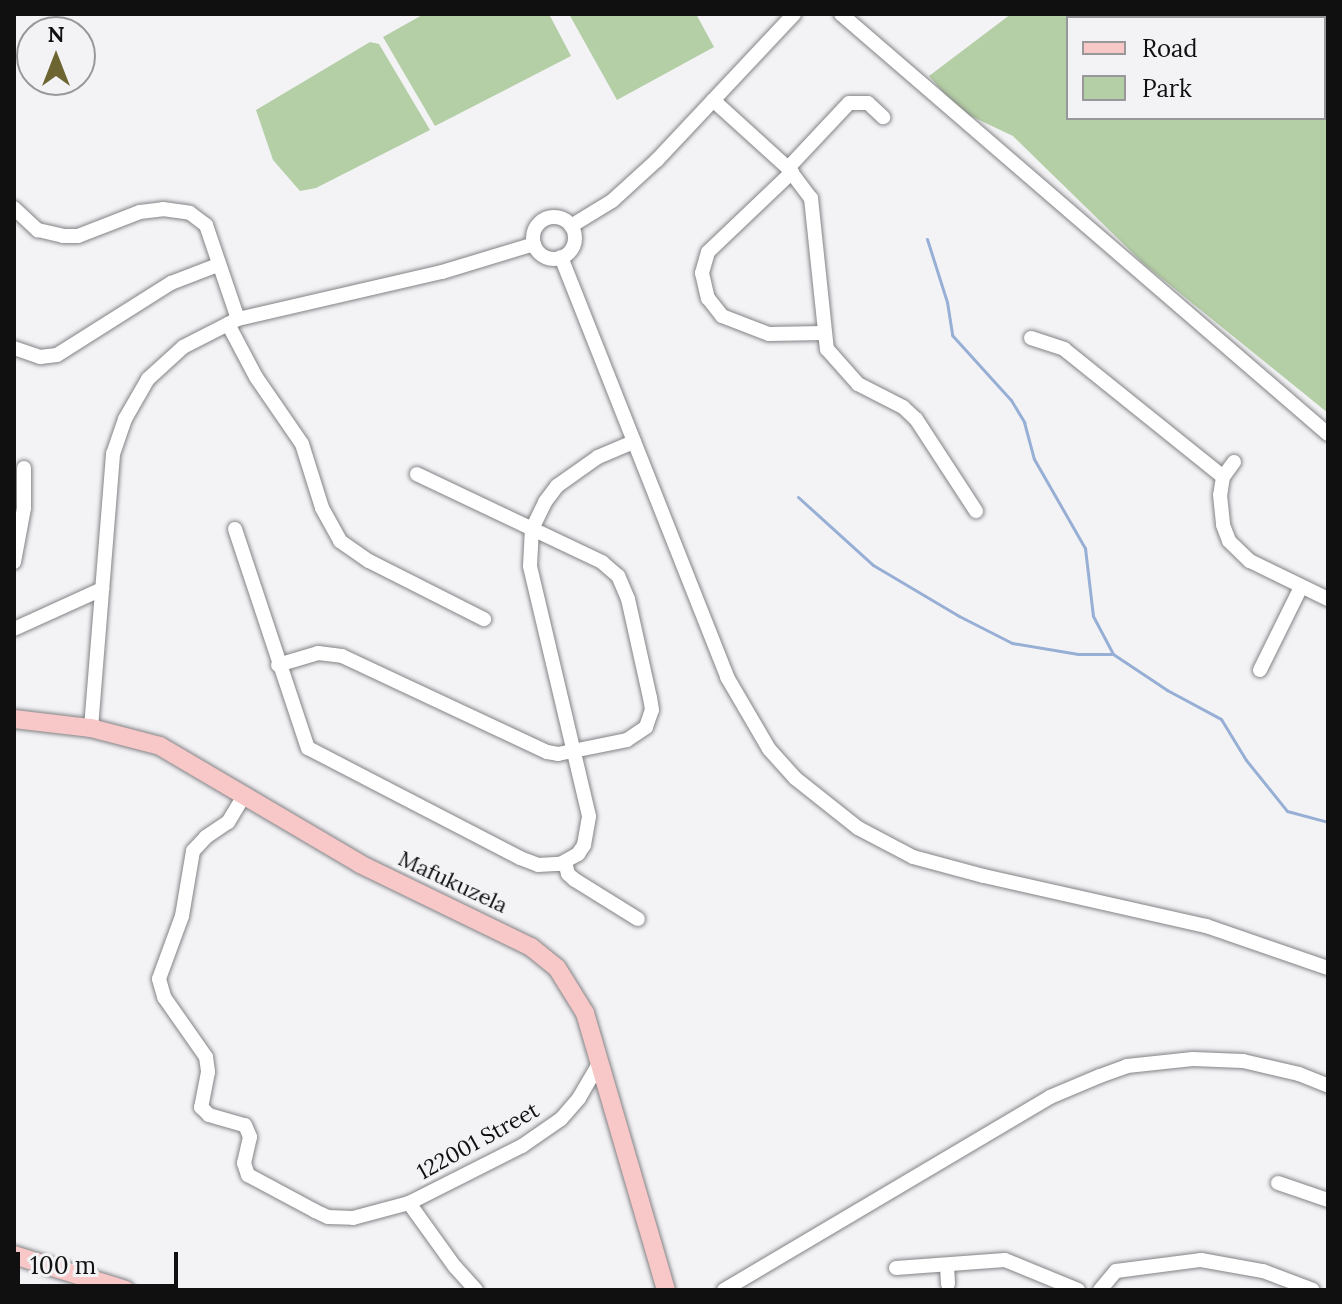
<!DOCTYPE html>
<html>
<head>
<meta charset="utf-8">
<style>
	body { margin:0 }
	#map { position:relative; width:1342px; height:1304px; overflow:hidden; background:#f3f3f6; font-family:Lora,serif }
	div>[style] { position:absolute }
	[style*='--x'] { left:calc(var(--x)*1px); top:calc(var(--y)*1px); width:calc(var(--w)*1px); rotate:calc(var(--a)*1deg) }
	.green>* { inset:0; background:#b4cea5 }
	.stream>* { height:3px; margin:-1.5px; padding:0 1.5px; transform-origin:1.5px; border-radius:1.5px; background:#97afd5 }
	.roads { filter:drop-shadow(0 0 2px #838285) drop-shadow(0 0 2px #838285) }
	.minor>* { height:14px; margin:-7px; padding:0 7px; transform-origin:7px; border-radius:7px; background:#fff }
	.minor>.ring { margin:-7px; padding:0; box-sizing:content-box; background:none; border:14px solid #fff; border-radius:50% }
	.major>* { height:18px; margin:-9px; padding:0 9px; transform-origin:9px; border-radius:9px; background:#f7c8c7 }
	span { translate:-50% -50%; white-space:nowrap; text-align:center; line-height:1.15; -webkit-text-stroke:8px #f3f3f6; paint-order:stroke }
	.street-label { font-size:22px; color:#101011 }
	.frame { position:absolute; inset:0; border:16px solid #101011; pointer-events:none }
	.legend { position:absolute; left:1066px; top:16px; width:260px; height:104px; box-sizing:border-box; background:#f3f3f6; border:2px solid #98989a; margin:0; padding:10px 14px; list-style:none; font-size:24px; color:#101011 }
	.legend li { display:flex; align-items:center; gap:16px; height:40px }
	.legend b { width:40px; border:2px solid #98989a }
	.north { position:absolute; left:16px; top:16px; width:80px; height:80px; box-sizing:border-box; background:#f3f3f6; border:2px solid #98989a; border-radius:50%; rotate:0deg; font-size:22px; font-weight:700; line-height:32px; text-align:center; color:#101011 }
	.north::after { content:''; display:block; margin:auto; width:28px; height:36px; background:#6c6531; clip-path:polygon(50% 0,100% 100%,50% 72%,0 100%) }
	.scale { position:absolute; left:16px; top:1252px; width:162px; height:36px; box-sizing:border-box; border:4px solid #101011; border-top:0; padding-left:10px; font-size:24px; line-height:28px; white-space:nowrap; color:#101011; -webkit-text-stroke:6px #f3f3f6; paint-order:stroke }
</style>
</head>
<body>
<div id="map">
	<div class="green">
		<div style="clip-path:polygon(424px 14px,549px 14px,571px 56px,435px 126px,383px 37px)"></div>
		<div style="clip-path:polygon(569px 14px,696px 14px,714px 47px,617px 100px)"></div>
		<div style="clip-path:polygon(evenodd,1011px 14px,1328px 14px,1328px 413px,1144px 264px,1013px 136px,960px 111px,929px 76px,1011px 14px,1068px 18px,1324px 18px,1324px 118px,1068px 118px,1068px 18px)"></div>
		<div style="clip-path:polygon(370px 42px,379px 44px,430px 130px,316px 188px,300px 191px,273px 160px,256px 110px)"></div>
	</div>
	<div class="stream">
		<div style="--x:927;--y:239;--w:66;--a:72.4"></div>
		<div style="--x:947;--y:302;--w:33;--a:81"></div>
		<div style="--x:952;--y:335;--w:88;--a:47.8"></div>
		<div style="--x:1011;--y:400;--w:26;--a:59"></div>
		<div style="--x:1024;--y:422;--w:38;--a:75"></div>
		<div style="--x:1034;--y:459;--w:103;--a:60.2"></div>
		<div style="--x:1085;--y:548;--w:68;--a:83.3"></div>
		<div style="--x:1093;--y:616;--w:43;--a:62.2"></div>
		<div style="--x:798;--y:497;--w:101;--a:42.2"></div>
		<div style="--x:873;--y:565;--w:100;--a:30.7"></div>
		<div style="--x:959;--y:616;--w:59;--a:27"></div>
		<div style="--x:1012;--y:643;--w:67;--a:9.5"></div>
		<div style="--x:1078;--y:654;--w:35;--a:0"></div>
		<div style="--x:1113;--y:654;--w:65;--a:33.7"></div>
		<div style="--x:1167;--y:690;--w:61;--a:28.2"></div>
		<div style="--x:1221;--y:719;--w:48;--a:58.6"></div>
		<div style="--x:1246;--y:760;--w:65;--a:51.2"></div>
		<div style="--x:1287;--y:811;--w:42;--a:15"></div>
	</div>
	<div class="roads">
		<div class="minor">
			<div style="--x:841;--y:14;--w:643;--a:40.78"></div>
			<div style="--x:713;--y:100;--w:101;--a:42.2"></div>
			<div style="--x:788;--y:168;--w:38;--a:53"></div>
			<div style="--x:811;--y:198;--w:152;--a:84"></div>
			<div style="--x:827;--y:349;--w:47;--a:48.5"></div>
			<div style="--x:858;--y:384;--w:51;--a:27.1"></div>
			<div style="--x:903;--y:407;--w:18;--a:43"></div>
			<div style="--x:916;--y:419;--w:110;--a:56.9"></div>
			<div style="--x:788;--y:168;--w:89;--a:-46.8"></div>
			<div style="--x:849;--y:103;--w:19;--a:0"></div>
			<div style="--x:868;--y:103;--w:21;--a:43"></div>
			<div style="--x:792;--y:172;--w:116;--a:136.4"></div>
			<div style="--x:708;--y:252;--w:22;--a:106"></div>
			<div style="--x:702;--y:273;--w:26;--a:77"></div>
			<div style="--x:708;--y:298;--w:23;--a:52"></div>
			<div style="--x:722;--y:316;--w:50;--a:21"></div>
			<div style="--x:769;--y:334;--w:54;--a:-1.1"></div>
			<div style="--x:14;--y:208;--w:33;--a:43"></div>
			<div style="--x:38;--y:230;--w:26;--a:13"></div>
			<div style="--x:63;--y:236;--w:15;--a:0"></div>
			<div style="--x:78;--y:236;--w:66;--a:-21.2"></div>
			<div style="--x:140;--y:212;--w:23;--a:-7"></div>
			<div style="--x:163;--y:209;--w:27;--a:8"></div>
			<div style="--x:190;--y:213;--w:20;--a:37"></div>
			<div style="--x:206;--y:225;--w:99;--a:71.2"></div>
			<div class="ring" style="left:533px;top:217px;width:28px;height:28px"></div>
			<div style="--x:571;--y:226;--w:48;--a:-31.4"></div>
			<div style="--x:612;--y:201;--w:61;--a:-42.3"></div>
			<div style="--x:657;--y:160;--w:200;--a:-46.8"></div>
			<div style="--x:561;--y:257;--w:452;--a:68.4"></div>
			<div style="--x:727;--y:677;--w:83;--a:59.7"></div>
			<div style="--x:769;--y:749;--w:39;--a:48"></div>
			<div style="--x:795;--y:778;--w:80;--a:38.4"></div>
			<div style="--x:858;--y:828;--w:62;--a:27.8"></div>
			<div style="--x:913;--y:857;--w:73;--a:15"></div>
			<div style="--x:984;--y:876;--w:228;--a:12.7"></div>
			<div style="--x:1206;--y:926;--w:129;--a:19"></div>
			<div style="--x:228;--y:324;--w:60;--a:62.2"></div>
			<div style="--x:256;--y:377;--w:81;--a:55.5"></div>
			<div style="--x:302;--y:444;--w:67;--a:72.6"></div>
			<div style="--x:322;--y:508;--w:38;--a:61"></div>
			<div style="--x:340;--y:541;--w:35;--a:35"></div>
			<div style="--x:369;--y:561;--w:129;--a:26.8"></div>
			<div style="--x:1031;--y:338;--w:35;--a:18"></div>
			<div style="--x:1064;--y:349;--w:204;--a:38.8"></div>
			<div style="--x:14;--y:348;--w:28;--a:19"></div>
			<div style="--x:40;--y:357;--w:17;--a:-7"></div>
			<div style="--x:57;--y:355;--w:135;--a:-32.3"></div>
			<div style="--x:171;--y:283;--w:50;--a:-21"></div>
			<div style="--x:1234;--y:462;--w:19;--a:126"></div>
			<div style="--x:1223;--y:477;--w:18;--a:99"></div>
			<div style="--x:1220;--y:495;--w:30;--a:84"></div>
			<div style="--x:1223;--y:525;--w:17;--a:69"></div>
			<div style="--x:1229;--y:541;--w:29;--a:44"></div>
			<div style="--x:1250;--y:561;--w:87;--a:26"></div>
			<div style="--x:235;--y:529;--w:231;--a:71.6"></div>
			<div style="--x:308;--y:748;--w:239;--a:27.4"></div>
			<div style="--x:520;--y:858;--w:19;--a:21"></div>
			<div style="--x:538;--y:865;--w:22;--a:-3"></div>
			<div style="--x:560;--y:864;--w:21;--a:-29"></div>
			<div style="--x:578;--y:854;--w:11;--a:-56"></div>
			<div style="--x:584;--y:845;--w:29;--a:-80"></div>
			<div style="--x:589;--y:816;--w:257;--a:-103.3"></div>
			<div style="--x:530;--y:566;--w:37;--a:-87"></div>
			<div style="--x:532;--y:529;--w:30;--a:-64"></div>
			<div style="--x:545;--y:502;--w:20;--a:-53"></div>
			<div style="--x:557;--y:486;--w:50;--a:-35.3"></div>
			<div style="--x:598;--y:457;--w:39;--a:-23"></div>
			<div style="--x:14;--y:562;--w:55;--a:-79.5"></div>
			<div style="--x:24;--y:508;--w:40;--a:-90"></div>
			<div style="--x:14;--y:629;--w:97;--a:-24.4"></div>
			<div style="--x:278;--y:665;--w:42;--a:-16.7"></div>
			<div style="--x:318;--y:653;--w:24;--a:7"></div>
			<div style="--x:342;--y:656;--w:226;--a:25.1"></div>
			<div style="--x:547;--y:752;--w:11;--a:10"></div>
			<div style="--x:558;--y:754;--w:70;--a:-11.5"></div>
			<div style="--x:627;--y:740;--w:23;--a:-34"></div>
			<div style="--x:646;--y:727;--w:18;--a:-71"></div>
			<div style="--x:652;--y:710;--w:12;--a:-99"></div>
			<div style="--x:650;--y:698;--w:101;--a:-102.5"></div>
			<div style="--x:628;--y:599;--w:25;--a:-113"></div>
			<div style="--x:618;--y:576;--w:21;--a:-139"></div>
			<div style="--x:602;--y:562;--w:205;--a:-154.6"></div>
			<div style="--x:1260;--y:670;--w:93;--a:-63.7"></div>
			<div style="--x:91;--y:728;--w:275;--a:-85.4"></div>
			<div style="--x:113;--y:454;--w:37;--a:-71"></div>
			<div style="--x:125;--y:419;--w:46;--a:-60.1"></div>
			<div style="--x:148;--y:379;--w:47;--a:-42.4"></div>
			<div style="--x:183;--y:347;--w:62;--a:-27"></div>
			<div style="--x:238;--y:319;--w:209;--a:-13"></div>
			<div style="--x:442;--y:272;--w:96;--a:-16.9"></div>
			<div style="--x:245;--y:794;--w:33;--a:121"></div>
			<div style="--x:228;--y:822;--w:27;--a:146"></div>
			<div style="--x:206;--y:837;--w:19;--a:133"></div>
			<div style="--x:193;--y:851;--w:66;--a:99.6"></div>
			<div style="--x:182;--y:916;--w:67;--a:110.1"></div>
			<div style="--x:159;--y:979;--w:19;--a:74"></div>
			<div style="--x:164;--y:997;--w:73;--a:55"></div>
			<div style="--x:206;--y:1057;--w:15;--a:82"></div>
			<div style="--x:208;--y:1072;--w:36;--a:101"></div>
			<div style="--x:201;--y:1107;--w:11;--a:45"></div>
			<div style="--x:209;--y:1115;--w:37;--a:16"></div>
			<div style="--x:245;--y:1125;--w:13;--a:67"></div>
			<div style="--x:250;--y:1137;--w:27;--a:103"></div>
			<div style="--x:244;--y:1163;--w:13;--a:72"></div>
			<div style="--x:248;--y:1175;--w:76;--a:28.2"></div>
			<div style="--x:315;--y:1211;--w:14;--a:25"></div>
			<div style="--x:328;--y:1217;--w:25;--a:2"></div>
			<div style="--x:353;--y:1218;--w:58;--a:-15"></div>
			<div style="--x:565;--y:862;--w:12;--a:76"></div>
			<div style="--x:568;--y:874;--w:9;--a:41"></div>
			<div style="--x:575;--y:880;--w:74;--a:31.8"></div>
			<div style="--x:1278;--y:1183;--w:53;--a:18.8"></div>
			<div style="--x:947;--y:1265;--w:19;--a:87"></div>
			<div style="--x:896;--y:1268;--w:109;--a:-4.2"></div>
			<div style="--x:1005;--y:1260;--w:79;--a:22.3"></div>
			<div style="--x:476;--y:1290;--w:31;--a:-132"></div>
			<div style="--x:455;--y:1267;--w:79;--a:-125.7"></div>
			<div style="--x:409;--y:1203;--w:127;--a:-26.8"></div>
			<div style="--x:522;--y:1146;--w:47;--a:-34.7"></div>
			<div style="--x:561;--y:1119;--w:28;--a:-49"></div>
			<div style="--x:579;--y:1098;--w:42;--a:-59.7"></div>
			<div style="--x:724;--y:1290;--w:379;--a:-30.6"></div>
			<div style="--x:1050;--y:1097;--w:54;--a:-22.8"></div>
			<div style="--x:1100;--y:1076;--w:29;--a:-20"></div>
			<div style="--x:1127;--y:1066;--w:66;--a:-6.1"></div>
			<div style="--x:1193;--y:1059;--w:50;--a:2.3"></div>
			<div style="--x:1243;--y:1061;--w:57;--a:13.1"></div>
			<div style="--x:1299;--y:1074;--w:31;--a:22"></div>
			<div style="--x:1100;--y:1290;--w:25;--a:-50"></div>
			<div style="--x:1116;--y:1271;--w:86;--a:-7.4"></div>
			<div style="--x:1201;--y:1260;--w:63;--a:10.1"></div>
			<div style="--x:1263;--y:1271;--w:53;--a:20.8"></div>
		</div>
		<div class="major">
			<div style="--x:14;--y:719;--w:78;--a:6.7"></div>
			<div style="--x:91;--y:728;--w:71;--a:14.6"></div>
			<div style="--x:160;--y:746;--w:232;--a:30.5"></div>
			<div style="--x:360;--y:864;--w:190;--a:25.9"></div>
			<div style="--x:531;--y:947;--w:33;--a:39"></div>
			<div style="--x:557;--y:968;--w:53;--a:58.1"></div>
			<div style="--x:585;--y:1013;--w:289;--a:73.7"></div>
			<div style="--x:14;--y:1255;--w:117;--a:17.4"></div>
		</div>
	</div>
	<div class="street-label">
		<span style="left:453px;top:882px;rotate:25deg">Mafukuzela</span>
		<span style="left:478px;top:1141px;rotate:-29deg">122001 Street</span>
	</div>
	<div class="frame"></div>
	<ul class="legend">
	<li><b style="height:10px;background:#f7c8c7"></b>Road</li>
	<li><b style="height:22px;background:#b4cea5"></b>Park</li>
	</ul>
	<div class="north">N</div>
	<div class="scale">100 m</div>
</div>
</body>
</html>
